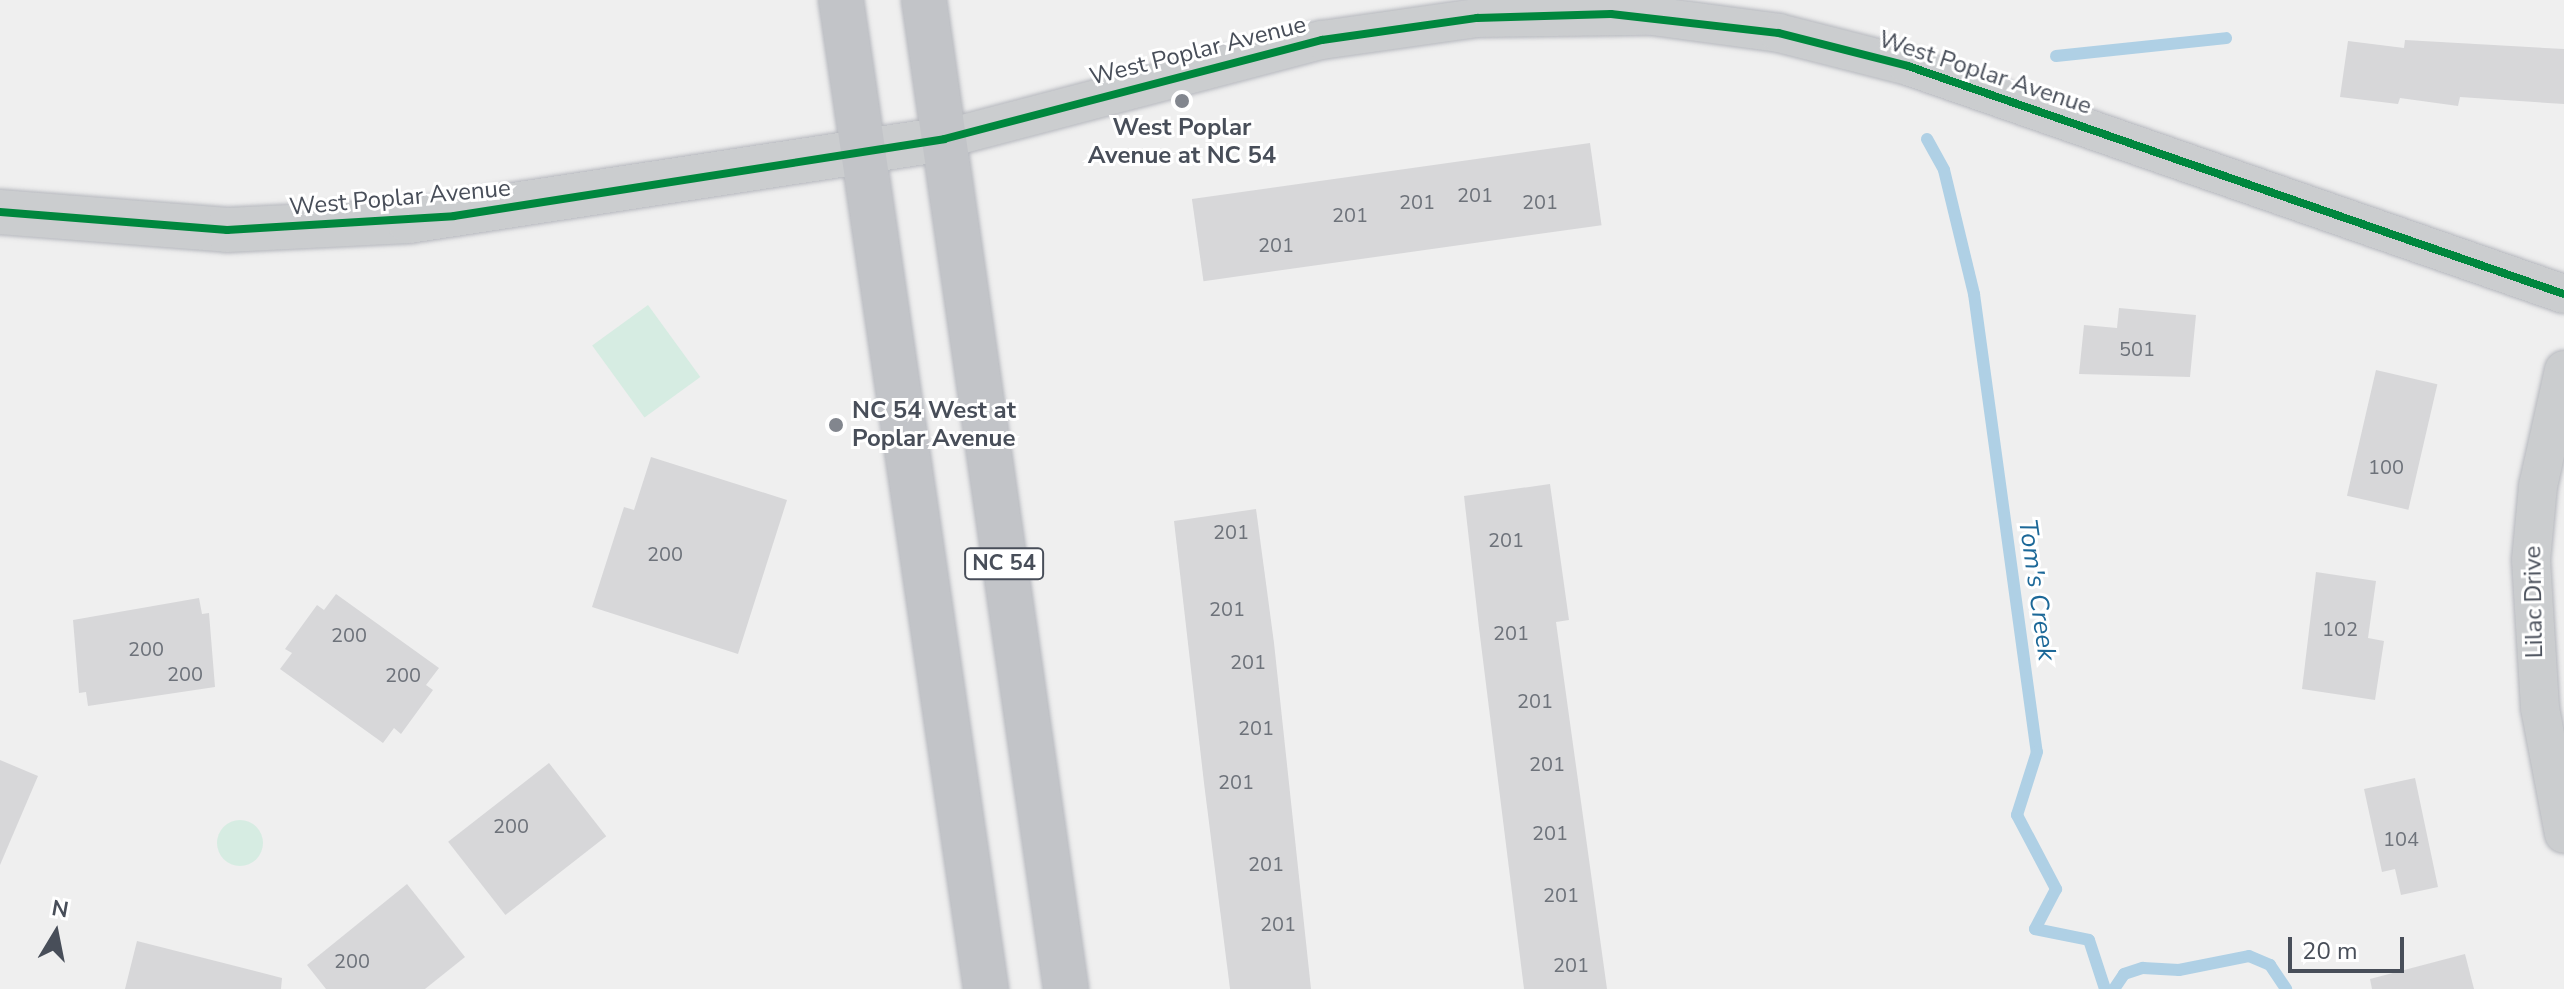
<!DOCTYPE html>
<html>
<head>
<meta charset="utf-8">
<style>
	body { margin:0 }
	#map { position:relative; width:2564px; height:989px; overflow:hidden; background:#efefef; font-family:"Nunito Sans",sans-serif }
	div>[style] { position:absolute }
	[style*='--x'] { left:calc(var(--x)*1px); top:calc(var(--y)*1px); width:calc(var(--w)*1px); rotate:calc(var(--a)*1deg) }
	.green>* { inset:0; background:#d6ece2; transform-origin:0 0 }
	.round { border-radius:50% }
	.stream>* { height:12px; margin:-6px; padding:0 6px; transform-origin:6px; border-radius:6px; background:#afd0e5 }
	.building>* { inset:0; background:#d7d7d9; transform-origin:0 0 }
	.roads { filter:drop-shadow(0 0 2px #b5b7bd) drop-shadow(0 0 2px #b5b7bd) }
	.minor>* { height:38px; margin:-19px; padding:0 19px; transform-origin:19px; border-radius:19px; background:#cbcdcf }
	.tertiary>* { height:44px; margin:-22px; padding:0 22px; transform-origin:22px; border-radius:22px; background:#cbcdcf }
	.trunk>* { height:44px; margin:-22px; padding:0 22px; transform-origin:22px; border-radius:22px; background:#c2c4c8 }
	.cycleway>* { height:8px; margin:-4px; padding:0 4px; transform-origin:4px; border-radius:4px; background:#00873e }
	.dots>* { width:22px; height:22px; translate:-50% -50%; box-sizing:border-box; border:4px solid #fff; border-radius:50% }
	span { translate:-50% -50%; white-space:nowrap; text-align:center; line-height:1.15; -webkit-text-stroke:6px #fff; paint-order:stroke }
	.number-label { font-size:20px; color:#6d727a }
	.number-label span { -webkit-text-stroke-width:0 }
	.shield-label span { padding:2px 6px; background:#fff; border:2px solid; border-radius:6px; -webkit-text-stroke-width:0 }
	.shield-label { font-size:22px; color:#484e59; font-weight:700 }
	.street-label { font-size:24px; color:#484e59 }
	.poi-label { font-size:24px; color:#484e59; font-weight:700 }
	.left { translate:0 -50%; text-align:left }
	.water-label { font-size:26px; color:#1c6898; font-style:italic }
	.north { position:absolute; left:16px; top:893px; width:80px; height:80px; -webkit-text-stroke:6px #fff; paint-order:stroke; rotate:10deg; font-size:22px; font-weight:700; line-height:32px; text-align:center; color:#484e59 }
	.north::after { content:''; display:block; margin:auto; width:28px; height:36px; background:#484e59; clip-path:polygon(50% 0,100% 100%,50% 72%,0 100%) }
	.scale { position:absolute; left:2288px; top:937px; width:116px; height:36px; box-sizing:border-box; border:4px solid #484e59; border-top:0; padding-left:10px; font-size:24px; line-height:28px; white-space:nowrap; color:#484e59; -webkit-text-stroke:6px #fff; paint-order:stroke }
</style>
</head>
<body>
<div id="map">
	<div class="green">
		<div style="left:648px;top:305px;width:89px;height:69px;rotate:54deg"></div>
		<div class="round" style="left:217px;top:820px;width:46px;height:46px"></div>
	</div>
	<div class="stream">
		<div style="--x:2056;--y:56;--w:171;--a:-6"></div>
		<div style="--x:1927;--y:139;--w:35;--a:61"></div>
		<div style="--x:1944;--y:170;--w:128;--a:76.4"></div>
		<div style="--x:1974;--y:294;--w:462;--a:82.2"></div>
		<div style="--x:2037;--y:752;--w:66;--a:107.6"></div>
		<div style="--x:2017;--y:815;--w:84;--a:62.2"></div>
		<div style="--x:2056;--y:889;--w:45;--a:117.7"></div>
		<div style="--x:2035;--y:929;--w:55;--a:11.5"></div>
		<div style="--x:2089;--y:940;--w:52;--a:71.9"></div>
		<div style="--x:2114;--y:989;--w:18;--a:-56"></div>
		<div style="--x:2124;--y:974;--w:20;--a:-18"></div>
		<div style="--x:2143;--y:968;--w:36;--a:3"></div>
		<div style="--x:2179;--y:970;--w:71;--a:-11.3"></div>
		<div style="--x:2249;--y:956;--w:23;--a:23"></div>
		<div style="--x:2270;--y:965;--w:29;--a:56"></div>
	</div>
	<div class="building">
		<div style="clip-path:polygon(2405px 40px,2564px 49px,2564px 104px,2460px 97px,2458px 106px,2400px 98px,2398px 104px,2340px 97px,2348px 41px,2404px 48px)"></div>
		<div style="left:1590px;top:143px;width:83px;height:402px;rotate:82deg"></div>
		<div style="clip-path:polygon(2119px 308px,2196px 315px,2190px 377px,2079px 374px,2084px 325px,2117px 328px)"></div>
		<div style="left:2376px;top:370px;width:63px;height:129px;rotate:13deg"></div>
		<div style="clip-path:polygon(651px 457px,787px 500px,738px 654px,592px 607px,624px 507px,634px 510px)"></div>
		<div style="clip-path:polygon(1550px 484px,1569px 620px,1556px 622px,1607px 989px,1524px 989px,1479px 628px,1464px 496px)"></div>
		<div style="clip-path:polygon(1256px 509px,1274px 643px,1311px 989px,1230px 989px,1204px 783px,1174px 521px)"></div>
		<div style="clip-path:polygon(2316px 572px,2376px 581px,2368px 638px,2384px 641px,2375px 700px,2302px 689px)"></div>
		<div style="clip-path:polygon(336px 594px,439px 668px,426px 685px,433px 690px,401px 734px,394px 728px,383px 743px,280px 669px,292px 653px,285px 649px,317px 605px,324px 610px)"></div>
		<div style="clip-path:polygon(199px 598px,202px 614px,209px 613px,215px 687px,88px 706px,86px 692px,79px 693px,73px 620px)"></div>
		<div style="clip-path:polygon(0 760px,38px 776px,0 865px)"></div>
		<div style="left:549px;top:763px;width:93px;height:128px;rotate:52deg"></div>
		<div style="clip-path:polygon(2415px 778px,2438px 887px,2401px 895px,2395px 869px,2382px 872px,2364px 789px)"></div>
		<div style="clip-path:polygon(407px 884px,465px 957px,425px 989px,326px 989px,307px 965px)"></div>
		<div style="clip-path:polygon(137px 941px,282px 978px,281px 989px,125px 989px)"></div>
		<div style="clip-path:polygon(2465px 954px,2474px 989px,2372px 989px,2370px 979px)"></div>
	</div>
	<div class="roads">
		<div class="minor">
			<div style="--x:944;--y:139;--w:391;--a:-14.7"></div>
			<div style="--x:1322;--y:40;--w:157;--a:-8.1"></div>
			<div style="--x:1477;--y:18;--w:175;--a:-0.7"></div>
			<div style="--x:1652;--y:16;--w:128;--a:7.6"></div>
			<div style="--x:1779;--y:33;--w:133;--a:14.3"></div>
			<div style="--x:1908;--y:66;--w:694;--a:19.17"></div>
			<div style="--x:2564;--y:370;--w:119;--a:102.6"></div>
			<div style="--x:2538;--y:486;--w:74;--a:95.4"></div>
			<div style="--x:2531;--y:560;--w:148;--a:86.5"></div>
			<div style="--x:2540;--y:708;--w:128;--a:79.2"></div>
		</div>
		<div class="tertiary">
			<div style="--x:0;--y:212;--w:228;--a:4.5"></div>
			<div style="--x:227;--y:230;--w:182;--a:-2.8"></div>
			<div style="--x:409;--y:221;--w:541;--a:-8.71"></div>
		</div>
		<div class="trunk">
			<div style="--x:841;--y:0;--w:1000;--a:81.66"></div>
			<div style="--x:924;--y:0;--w:999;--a:81.83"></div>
		</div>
	</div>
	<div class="cycleway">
		<div style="--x:0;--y:212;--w:228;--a:4.5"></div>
		<div style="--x:227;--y:230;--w:227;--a:-3.5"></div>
		<div style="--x:454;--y:216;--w:496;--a:-8.9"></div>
		<div style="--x:944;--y:139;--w:391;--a:-14.7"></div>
		<div style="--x:1322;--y:40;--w:157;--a:-8.1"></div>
		<div style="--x:1477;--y:18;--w:134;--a:-1.7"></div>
		<div style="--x:1611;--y:14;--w:169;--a:6.5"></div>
		<div style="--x:1779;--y:33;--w:133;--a:14.3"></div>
		<div style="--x:1908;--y:66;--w:694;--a:19.17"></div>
	</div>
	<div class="dots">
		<div style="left:1182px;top:101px;background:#82868e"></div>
		<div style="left:836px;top:425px;background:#82868e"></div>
	</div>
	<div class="number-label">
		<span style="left:1475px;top:195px">201</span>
		<span style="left:1417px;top:202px">201</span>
		<span style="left:1540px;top:202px">201</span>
		<span style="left:1350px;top:215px">201</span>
		<span style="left:1276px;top:245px">201</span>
		<span style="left:2137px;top:349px">501</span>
		<span style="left:2386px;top:467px">100</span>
		<span style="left:1231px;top:532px">201</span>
		<span style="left:1506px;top:540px">201</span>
		<span style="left:665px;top:554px">200</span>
		<span style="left:1227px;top:609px">201</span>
		<span style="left:2340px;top:629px">102</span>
		<span style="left:1511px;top:633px">201</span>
		<span style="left:349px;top:635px">200</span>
		<span style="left:146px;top:649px">200</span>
		<span style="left:1248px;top:662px">201</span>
		<span style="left:185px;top:674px">200</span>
		<span style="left:403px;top:675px">200</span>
		<span style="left:1535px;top:701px">201</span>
		<span style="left:1256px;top:728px">201</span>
		<span style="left:1547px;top:764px">201</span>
		<span style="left:1236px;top:782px">201</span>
		<span style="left:511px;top:826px">200</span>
		<span style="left:1550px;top:833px">201</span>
		<span style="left:2401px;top:839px">104</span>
		<span style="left:1266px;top:864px">201</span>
		<span style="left:1561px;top:895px">201</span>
		<span style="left:1278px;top:924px">201</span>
		<span style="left:352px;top:961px">200</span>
		<span style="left:1571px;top:965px">201</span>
	</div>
	<div class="shield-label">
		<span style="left:1004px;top:564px">NC 54</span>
	</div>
	<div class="street-label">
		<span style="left:1198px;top:51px;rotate:-14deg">West Poplar Avenue</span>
		<span style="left:1985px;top:73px;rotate:18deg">West Poplar Avenue</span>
		<span style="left:400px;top:198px;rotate:-5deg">West Poplar Avenue</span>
		<span style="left:2534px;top:602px;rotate:-91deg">Lilac Drive</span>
	</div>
	<div class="poi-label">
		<span style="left:1182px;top:142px">West Poplar<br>Avenue at NC 54</span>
		<span class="left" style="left:852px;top:425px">NC 54 West at<br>Poplar Avenue</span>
	</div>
	<div class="water-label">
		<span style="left:2037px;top:590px;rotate:82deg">Tom's Creek</span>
	</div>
	<div class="north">N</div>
	<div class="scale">20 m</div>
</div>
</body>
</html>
